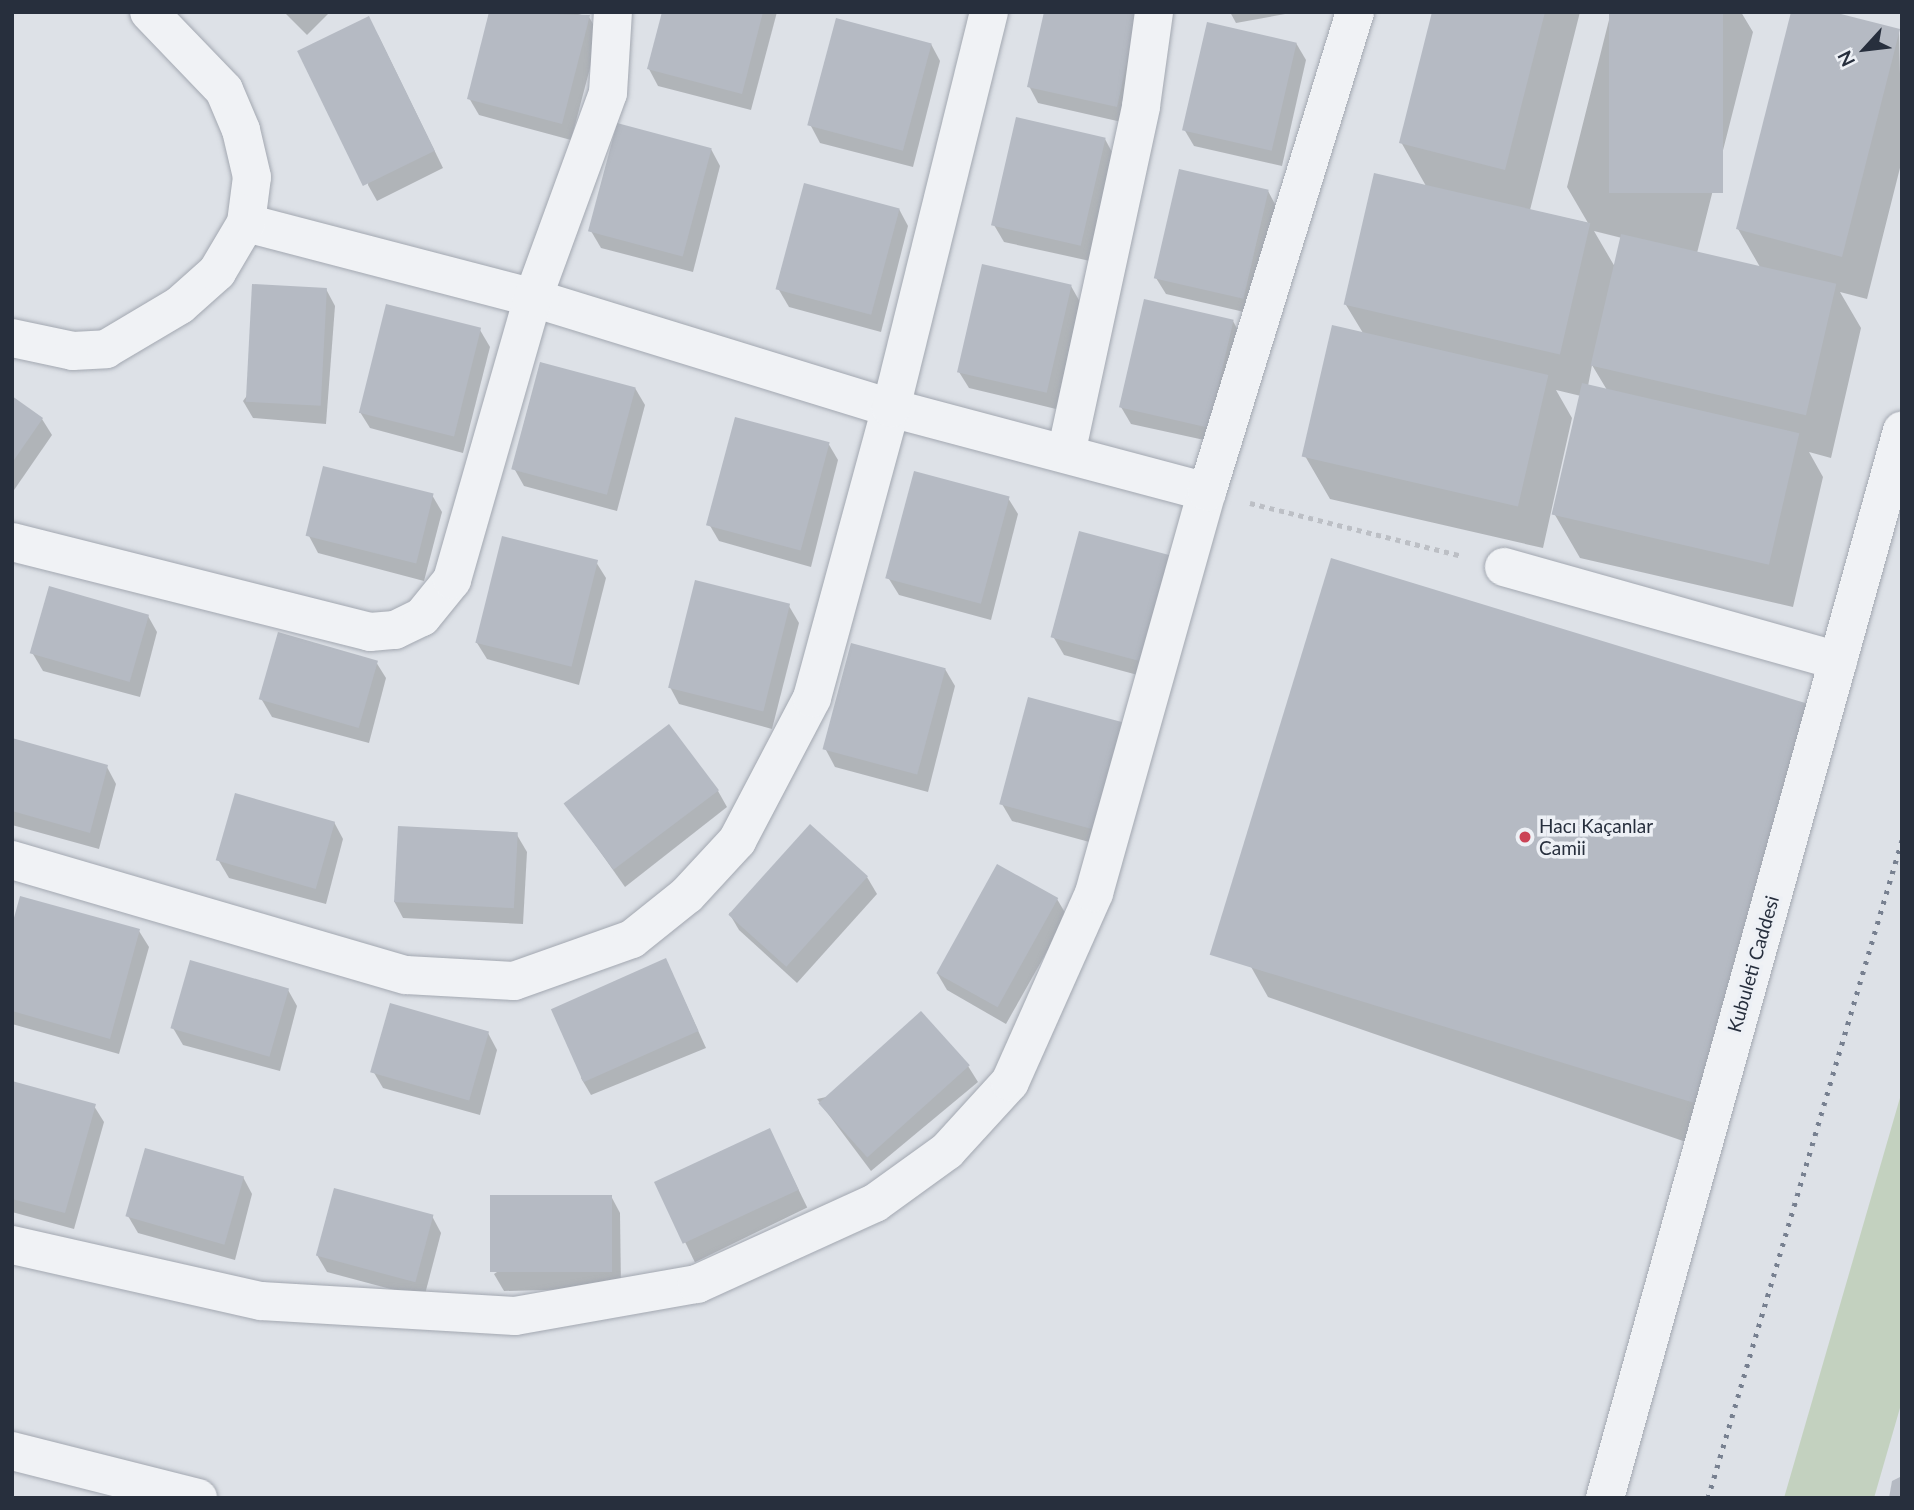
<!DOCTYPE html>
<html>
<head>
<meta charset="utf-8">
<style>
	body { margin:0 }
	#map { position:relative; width:1914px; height:1510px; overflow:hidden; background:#dde1e7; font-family:Lato,sans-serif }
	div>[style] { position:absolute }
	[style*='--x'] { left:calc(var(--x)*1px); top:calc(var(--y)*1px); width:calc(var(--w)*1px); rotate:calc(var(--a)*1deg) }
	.green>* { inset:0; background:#c3d1bf }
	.shadow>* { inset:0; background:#0003; transform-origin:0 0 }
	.building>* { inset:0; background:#b5bac3; transform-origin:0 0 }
	.path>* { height:4.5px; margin-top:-2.25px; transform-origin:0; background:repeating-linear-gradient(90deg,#bcbfc5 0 5px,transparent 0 10px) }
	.roads { filter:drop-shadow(0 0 2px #a3a8b1) drop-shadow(0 0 2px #a3a8b1) }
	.minor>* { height:38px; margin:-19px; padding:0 19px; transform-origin:19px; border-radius:19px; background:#f0f2f5 }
	.rail>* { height:5px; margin-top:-2.5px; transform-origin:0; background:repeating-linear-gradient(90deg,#778090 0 3.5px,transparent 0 10.5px) }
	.dots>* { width:19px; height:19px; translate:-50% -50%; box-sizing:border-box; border:4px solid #edf0f5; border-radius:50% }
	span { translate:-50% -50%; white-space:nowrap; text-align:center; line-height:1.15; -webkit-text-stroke:7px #edf0f5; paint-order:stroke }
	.poi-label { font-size:19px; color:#272f3d }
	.left { translate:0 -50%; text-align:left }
	.street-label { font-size:19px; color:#272f3d }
	.frame { position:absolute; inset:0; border:14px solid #272f3d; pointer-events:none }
	.north { position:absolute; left:1830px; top:14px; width:70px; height:70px; -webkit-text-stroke:5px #edf0f5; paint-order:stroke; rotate:243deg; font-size:19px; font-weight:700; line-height:28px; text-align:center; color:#272f3d }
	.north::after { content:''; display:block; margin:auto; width:24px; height:32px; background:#272f3d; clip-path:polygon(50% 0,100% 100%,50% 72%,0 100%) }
</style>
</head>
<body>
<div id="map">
	<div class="green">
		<div style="clip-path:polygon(1902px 1091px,1902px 1401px,1874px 1498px,1784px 1498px)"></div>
	</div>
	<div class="shadow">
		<div style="clip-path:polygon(284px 12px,330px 12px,307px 35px)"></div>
		<div style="clip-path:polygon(491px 12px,571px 12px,589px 17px,599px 34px,571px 140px,479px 115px,469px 98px)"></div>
		<div style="clip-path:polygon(663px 12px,777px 12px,751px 110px,658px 86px,649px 69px)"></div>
		<div style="clip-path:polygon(1147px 12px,1126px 123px,1038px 103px,1029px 86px)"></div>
		<div style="clip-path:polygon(1230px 12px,1296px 12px,1236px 23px)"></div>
		<div style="clip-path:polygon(evenodd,1434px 12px,1580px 12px,1530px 210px,1588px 223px,1567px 187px,1611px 12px,1741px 12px,1753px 32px,1697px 253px,1760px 267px,1738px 229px,1830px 12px,1899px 31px,1902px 160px,1867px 299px,1840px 292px,1861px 328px,1831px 458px,1809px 452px,1823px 477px,1793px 607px,1580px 558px,1555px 515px,1581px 396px,1556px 390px,1572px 418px,1543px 548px,1330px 499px,1305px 456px,1363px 333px,1346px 305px,1426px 186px,1401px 142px,1434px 12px,1594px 231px,1622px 238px,1615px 267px,1594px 231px,1434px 12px,1592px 365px,1607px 390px,1588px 386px,1592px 365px)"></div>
		<div style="clip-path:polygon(378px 35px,443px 168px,377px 201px,368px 185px)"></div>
		<div style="clip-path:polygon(1296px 43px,1306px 60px,1282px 166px,1194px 146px,1184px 129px)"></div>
		<div style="clip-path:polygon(931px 44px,940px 61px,913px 167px,820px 143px,811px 126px)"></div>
		<div style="clip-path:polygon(1105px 139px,1114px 156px,1090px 261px,1004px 242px,994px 225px)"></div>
		<div style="clip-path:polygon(711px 149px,720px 166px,693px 272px,601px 248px,591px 231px)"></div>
		<div style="clip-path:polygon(1268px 191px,1277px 208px,1253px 314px,1166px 294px,1156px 278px)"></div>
		<div style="clip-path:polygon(899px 209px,908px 226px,881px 332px,789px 307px,779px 290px)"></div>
		<div style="clip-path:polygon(1071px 286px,1080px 302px,1056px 409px,969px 388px,959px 372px)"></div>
		<div style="clip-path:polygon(326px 289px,335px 306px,326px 424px,253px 418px,243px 401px)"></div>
		<div style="clip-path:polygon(1233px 321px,1242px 338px,1218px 443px,1131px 424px,1121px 407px)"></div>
		<div style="clip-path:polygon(480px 330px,490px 347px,463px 453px,370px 428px,360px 412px)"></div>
		<div style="clip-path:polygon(635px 388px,645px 405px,617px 511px,524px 486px,515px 470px)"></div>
		<div style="clip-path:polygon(12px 398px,42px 419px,52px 435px,12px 493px)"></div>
		<div style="clip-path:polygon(828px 443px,838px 460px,811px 567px,719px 541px,709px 524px)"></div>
		<div style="clip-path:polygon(432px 495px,442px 512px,424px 581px,318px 553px,309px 536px)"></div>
		<div style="clip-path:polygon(1008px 498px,1018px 514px,991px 620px,899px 595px,889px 579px)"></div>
		<div style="clip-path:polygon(1081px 533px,1156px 680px,1064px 655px,1054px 638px)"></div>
		<div style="clip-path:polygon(596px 562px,606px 578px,579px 685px,487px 659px,477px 643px)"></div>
		<div style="clip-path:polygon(789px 606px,799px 623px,772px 729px,679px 704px,670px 687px)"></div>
		<div style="clip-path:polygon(148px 616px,157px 632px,140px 697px,43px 671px,33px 654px)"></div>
		<div style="clip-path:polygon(376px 662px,386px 678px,369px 743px,272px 717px,262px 700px)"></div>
		<div style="clip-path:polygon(945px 669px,955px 686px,928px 792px,835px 767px,826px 750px)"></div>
		<div style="clip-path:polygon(1029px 699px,1104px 846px,1012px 821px,1002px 804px)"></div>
		<div style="clip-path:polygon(12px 740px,107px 767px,116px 784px,99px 849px,12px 825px)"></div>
		<div style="clip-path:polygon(1832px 742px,1709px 1150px,1268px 997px,1250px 965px)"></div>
		<div style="clip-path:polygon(718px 791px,727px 807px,625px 887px,565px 802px)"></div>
		<div style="clip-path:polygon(334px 822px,343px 839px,326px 904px,229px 878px,219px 861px)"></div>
		<div style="clip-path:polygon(517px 835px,527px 852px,523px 924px,403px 918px,394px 901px)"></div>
		<div style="clip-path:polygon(867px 877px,877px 894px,797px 983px,739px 930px,729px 913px)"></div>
		<div style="clip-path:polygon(1057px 899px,1067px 916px,1006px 1024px,947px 990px,937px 973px)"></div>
		<div style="clip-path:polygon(12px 931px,139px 931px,149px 947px,119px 1054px,12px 1024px)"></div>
		<div style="clip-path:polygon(666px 960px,706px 1048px,591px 1095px,581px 1078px)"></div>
		<div style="clip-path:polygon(288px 990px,297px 1006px,280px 1071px,183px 1045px,173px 1028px)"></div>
		<div style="clip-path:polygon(488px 1033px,497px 1050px,480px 1115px,383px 1088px,373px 1071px)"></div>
		<div style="clip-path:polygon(968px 1066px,978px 1082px,871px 1171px,817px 1099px)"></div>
		<div style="clip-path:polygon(12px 1083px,94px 1106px,104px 1122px,74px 1229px,12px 1212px)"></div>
		<div style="left:770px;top:1131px;width:85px;height:125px;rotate:64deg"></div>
		<div style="clip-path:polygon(243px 1177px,252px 1194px,235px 1260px,138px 1233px,128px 1216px)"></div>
		<div style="clip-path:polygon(611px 1196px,620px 1213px,621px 1288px,504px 1291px,494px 1274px)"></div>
		<div style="clip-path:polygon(432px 1216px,441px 1233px,424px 1298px,327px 1272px,317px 1255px)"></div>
	</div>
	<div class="building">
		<div style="clip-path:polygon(489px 12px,590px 15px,562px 124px,467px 99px)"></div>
		<div style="clip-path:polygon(662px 12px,763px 12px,742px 94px,647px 69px)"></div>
		<div style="clip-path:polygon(1044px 12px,1138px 12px,1117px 107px,1027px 87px)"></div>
		<div style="clip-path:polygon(1432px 12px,1545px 12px,1505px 170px,1399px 143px)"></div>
		<div style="left:1609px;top:12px;width:114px;height:181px"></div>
		<div style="clip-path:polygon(1791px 12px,1833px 12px,1900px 29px,1842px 257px,1736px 229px)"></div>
		<div style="left:369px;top:16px;width:150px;height:80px;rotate:64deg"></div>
		<div style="left:836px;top:18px;width:99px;height:111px;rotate:15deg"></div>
		<div style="left:1207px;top:22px;width:92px;height:111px;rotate:13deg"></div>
		<div style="left:1016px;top:117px;width:92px;height:111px;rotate:13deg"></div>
		<div style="left:617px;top:123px;width:98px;height:112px;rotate:15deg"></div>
		<div style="left:1179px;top:169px;width:92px;height:112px;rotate:13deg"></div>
		<div style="left:1374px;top:173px;width:222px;height:135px;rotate:13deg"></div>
		<div style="left:804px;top:183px;width:99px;height:110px;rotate:15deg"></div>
		<div style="left:1621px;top:234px;width:221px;height:135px;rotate:13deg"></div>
		<div style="left:982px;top:264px;width:92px;height:111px;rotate:13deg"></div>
		<div style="left:252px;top:284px;width:75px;height:118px;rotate:3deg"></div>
		<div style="left:1144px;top:299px;width:92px;height:111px;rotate:13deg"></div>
		<div style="left:386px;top:304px;width:98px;height:112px;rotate:14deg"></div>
		<div style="left:1332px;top:325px;width:222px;height:135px;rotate:13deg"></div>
		<div style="left:540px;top:362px;width:99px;height:111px;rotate:15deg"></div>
		<div style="left:1582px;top:383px;width:223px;height:135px;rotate:13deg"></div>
		<div style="clip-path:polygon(12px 396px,43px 418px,12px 463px)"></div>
		<div style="left:735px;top:417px;width:98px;height:112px;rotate:15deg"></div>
		<div style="left:323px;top:466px;width:114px;height:72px;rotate:14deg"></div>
		<div style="left:914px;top:471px;width:99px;height:111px;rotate:15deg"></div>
		<div style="left:1079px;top:531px;width:99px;height:110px;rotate:15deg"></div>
		<div style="left:502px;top:536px;width:99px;height:110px;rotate:14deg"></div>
		<div style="left:1331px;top:558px;width:507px;height:415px;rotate:17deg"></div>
		<div style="left:695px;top:580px;width:98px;height:111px;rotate:14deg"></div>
		<div style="left:49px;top:586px;width:104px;height:70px;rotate:16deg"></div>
		<div style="left:278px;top:632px;width:104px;height:70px;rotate:16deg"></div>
		<div style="left:851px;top:643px;width:98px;height:110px;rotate:15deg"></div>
		<div style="left:1028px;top:697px;width:98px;height:111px;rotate:15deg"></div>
		<div style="left:669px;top:724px;width:83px;height:132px;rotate:53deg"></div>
		<div style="clip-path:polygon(12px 738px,108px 765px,90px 833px,12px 811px)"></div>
		<div style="left:235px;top:793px;width:104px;height:70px;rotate:16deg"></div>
		<div style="left:810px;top:824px;width:78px;height:122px;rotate:42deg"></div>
		<div style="left:398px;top:826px;width:120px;height:76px;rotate:3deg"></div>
		<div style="left:997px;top:864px;width:70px;height:125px;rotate:29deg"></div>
		<div style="clip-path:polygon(20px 896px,140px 929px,110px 1039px,12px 1011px,12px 925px)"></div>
		<div style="left:666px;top:958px;width:80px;height:126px;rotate:66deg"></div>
		<div style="left:190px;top:960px;width:103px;height:71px;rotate:16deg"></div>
		<div style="left:390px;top:1003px;width:103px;height:72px;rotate:16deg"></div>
		<div style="left:921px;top:1011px;width:73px;height:138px;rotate:48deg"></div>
		<div style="clip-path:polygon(12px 1081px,96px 1104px,65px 1213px,12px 1199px)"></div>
		<div style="left:770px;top:1128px;width:68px;height:128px;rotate:65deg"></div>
		<div style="left:145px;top:1148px;width:103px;height:71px;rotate:16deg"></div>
		<div style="left:334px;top:1188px;width:103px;height:70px;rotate:15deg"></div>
		<div style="left:612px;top:1195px;width:77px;height:122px;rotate:90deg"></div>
		<div style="clip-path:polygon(1902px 1476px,1902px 1498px,1889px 1498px,1892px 1481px)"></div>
	</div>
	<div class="path">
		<div style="--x:1250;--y:503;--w:219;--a:14"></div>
	</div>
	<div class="roads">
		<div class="minor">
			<div style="--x:246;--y:223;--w:297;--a:14.6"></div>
			<div style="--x:533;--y:298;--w:375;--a:17.1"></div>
			<div style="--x:891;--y:408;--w:327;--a:14.9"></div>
			<div style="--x:12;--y:338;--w:62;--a:12"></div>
			<div style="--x:73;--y:351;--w:33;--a:-3"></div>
			<div style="--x:106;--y:349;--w:86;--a:-30.7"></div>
			<div style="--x:180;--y:305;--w:50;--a:-41.7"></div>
			<div style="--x:217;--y:272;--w:57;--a:-59.4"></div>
			<div style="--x:246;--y:223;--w:46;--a:-82.6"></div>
			<div style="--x:252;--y:177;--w:48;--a:-103.2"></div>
			<div style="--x:241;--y:130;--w:43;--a:-113"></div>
			<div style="--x:224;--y:90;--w:108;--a:-133.9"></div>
			<div style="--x:1066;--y:454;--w:356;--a:-77.8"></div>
			<div style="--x:1141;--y:106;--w:95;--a:-82.1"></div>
			<div style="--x:12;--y:542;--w:369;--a:14.1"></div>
			<div style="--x:370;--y:632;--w:25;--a:-5"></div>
			<div style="--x:395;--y:630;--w:30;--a:-26"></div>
			<div style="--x:422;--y:617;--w:48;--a:-51"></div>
			<div style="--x:452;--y:580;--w:293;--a:-74"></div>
			<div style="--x:533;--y:298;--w:218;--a:-69.9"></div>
			<div style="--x:608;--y:93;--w:81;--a:-86.5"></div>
			<div style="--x:1504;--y:567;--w:347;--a:15.7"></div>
			<div style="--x:12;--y:860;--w:410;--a:16.3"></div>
			<div style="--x:406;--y:975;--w:108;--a:3.2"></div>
			<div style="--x:514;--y:981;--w:125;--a:-19.6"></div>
			<div style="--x:632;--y:939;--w:70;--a:-38.7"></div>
			<div style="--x:687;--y:895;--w:74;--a:-47.2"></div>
			<div style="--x:737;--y:841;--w:161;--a:-62.3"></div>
			<div style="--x:812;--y:698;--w:301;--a:-74.8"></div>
			<div style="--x:891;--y:408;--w:408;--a:-76.1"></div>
			<div style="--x:12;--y:1245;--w:255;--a:12.7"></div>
			<div style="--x:261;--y:1301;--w:254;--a:3.4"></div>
			<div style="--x:515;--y:1316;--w:185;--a:-10"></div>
			<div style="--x:697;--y:1284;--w:196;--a:-24.5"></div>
			<div style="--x:875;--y:1203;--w:89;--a:-35.8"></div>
			<div style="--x:947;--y:1151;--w:93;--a:-47.6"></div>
			<div style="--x:1010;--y:1082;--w:207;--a:-66"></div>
			<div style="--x:1094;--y:893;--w:417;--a:-74.3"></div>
			<div style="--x:1207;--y:492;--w:502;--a:-72.86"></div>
			<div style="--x:12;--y:1451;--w:192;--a:14.2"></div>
			<div style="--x:1605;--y:1498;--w:1108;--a:-74.45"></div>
		</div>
	</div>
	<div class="rail">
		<div style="--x:1708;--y:1498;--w:686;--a:-73.57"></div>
	</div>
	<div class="dots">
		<div style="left:1525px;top:837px;background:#cb4356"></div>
	</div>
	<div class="poi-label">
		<span class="left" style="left:1539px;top:837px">Hacı Kaçanlar<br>Camii</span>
	</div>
	<div class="street-label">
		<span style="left:1753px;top:964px;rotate:-74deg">Kubuleti Caddesi</span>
	</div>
	<div class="frame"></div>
	<div class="north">N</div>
</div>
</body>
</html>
